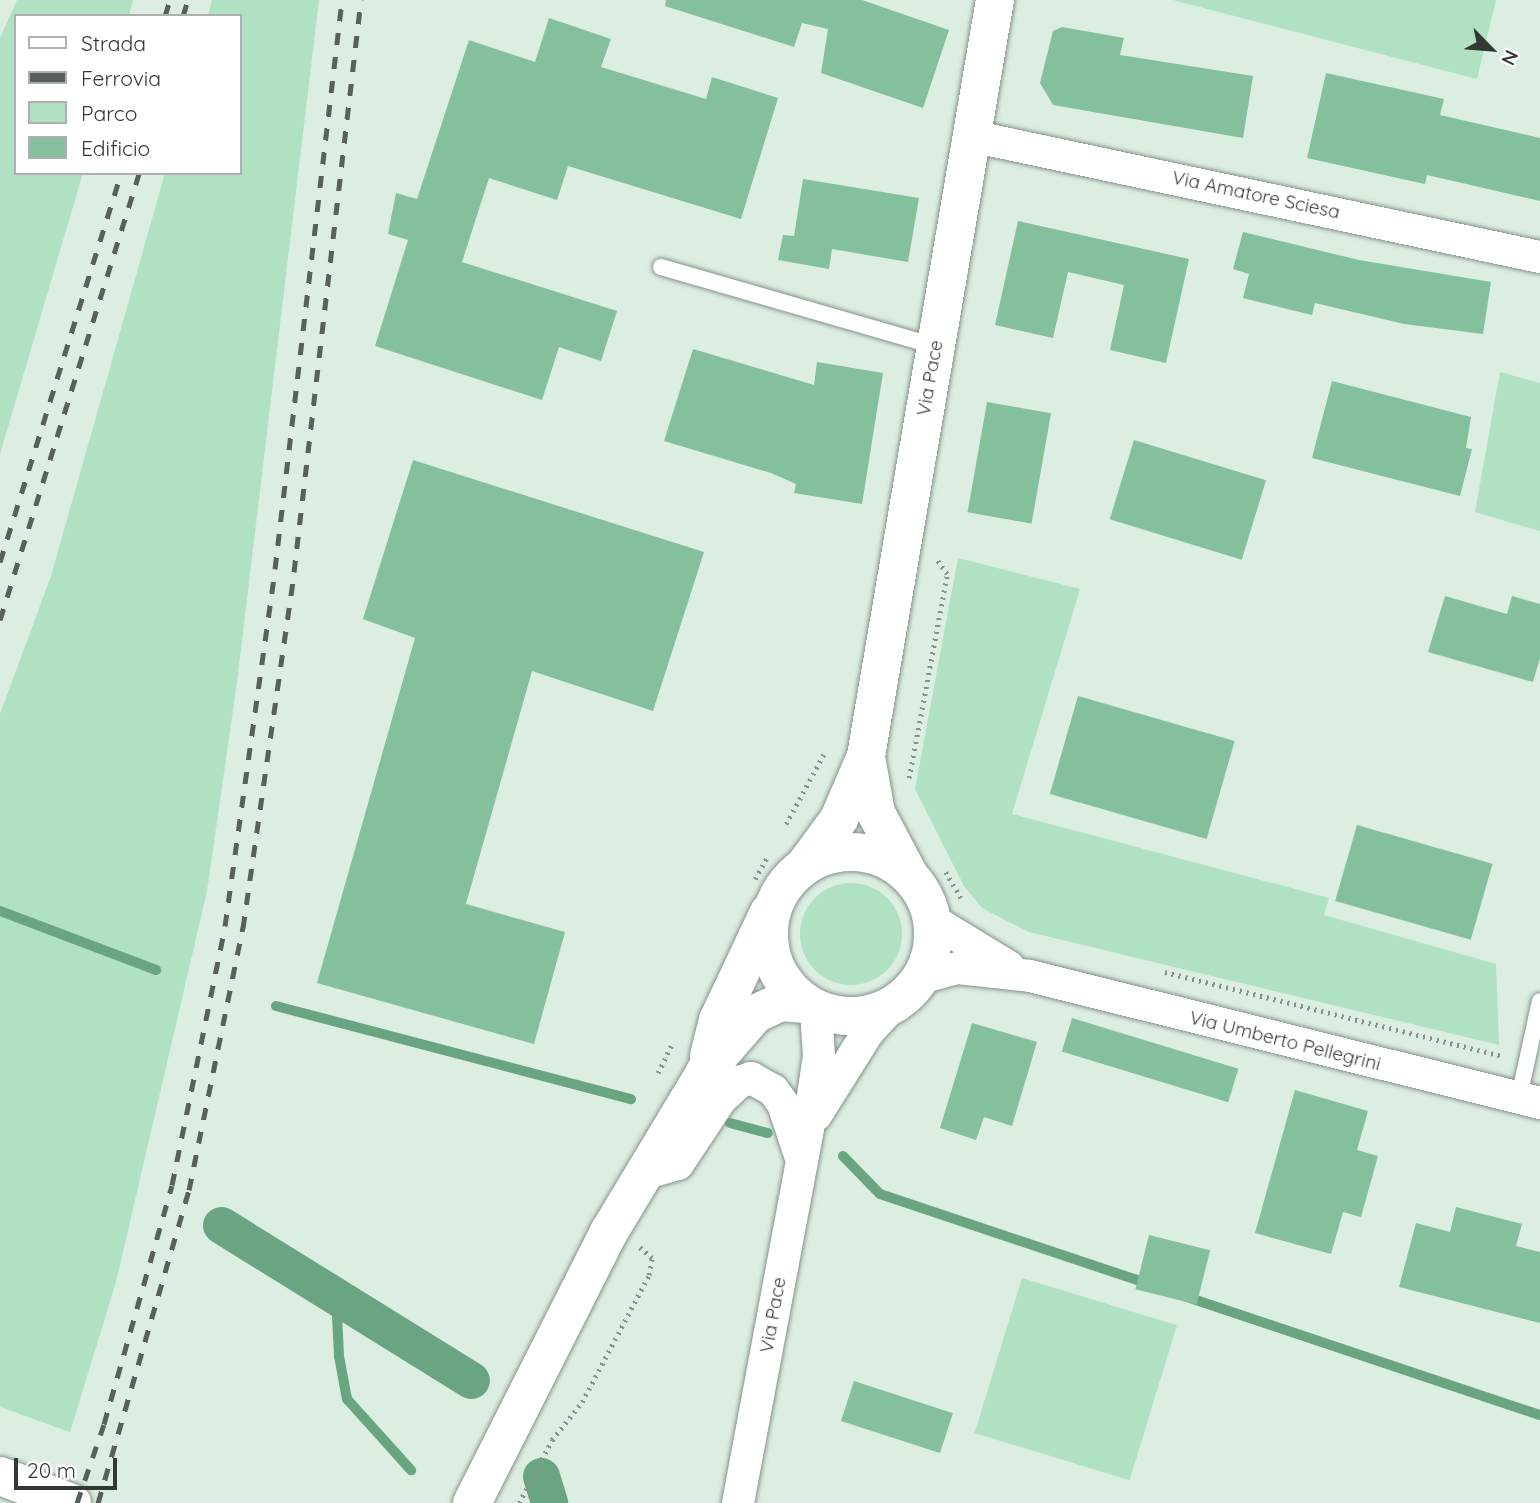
<!DOCTYPE html>
<html>
<head>
<meta charset="utf-8">
<style>
	body { margin:0 }
	#map { position:relative; width:1540px; height:1503px; overflow:hidden; background:#dcede2; font-family:Quicksand,sans-serif }
	div>[style] { position:absolute }
	[style*='--x'] { left:calc(var(--x)*1px); top:calc(var(--y)*1px); width:calc(var(--w)*1px); rotate:calc(var(--a)*1deg) }
	.green>* { inset:0; background:#afe1c2; transform-origin:0 0 }
	.round { border-radius:50% }
	.stream>* { height:10px; margin:-5px; padding:0 5px; transform-origin:5px; border-radius:5px; background:#69a581 }
	.canal>* { height:37px; margin:-18.5px; padding:0 18.5px; transform-origin:18.5px; border-radius:18.5px; background:#69a581 }
	.building>* { inset:0; background:#84c09b; transform-origin:0 0 }
	.path>* { height:4.5px; margin-top:-2.25px; transform-origin:0; background:repeating-linear-gradient(90deg,#85918a 0 2px,transparent 0 7px) }
	.roads { filter:drop-shadow(0 0 2px #849389) drop-shadow(0 0 2px #849389) }
	.lane>* { height:16px; margin:-8px; padding:0 8px; transform-origin:8px; border-radius:8px; background:#fff }
	.street>* { height:32px; margin:-16px; padding:0 16px; transform-origin:16px; border-radius:16px; background:#fff }
	.secondary>* { height:38px; margin:-19px; padding:0 19px; transform-origin:19px; border-radius:19px; background:#fff }
	.secondary>.ring { margin:-19px; padding:0; box-sizing:content-box; background:none; border:38px solid #fff; border-radius:50% }
	.highway>* { height:38px; margin:-19px; padding:0 19px; transform-origin:19px; border-radius:19px; background:#fff }
	.rail>* { height:5px; margin-top:-2.5px; transform-origin:0; background:repeating-linear-gradient(90deg,#57605a 0 12px,transparent 0 24px) }
	span { translate:-50% -50%; white-space:nowrap; text-align:center; line-height:1.15; -webkit-text-stroke:5px #fff; paint-order:stroke }
	.street-label { font-size:19px; color:#323935 }
	.legend { position:absolute; left:14px; top:14px; width:228px; height:161px; box-sizing:border-box; background:#fff; border:2px solid #adb0ae; margin:0; padding:9px 12px; list-style:none; font-size:21px; color:#323935 }
	.legend li { display:flex; align-items:center; gap:14px; height:35px }
	.legend b { width:35px; border:2px solid #adb0ae }
	.north { position:absolute; left:1456px; top:14px; width:70px; height:70px; -webkit-text-stroke:5px #fff; paint-order:stroke; rotate:115deg; font-size:19px; font-weight:700; line-height:28px; text-align:center; color:#323935 }
	.north::after { content:''; display:block; margin:auto; width:24px; height:32px; background:#323935; clip-path:polygon(50% 0,100% 100%,50% 72%,0 100%) }
	.scale { position:absolute; left:14px; top:1458px; width:103px; height:32px; box-sizing:border-box; border:4px solid #323935; border-top:0; padding-left:9px; font-size:21px; line-height:24px; white-space:nowrap; color:#323935; -webkit-text-stroke:5px #fff; paint-order:stroke }
</style>
</head>
<body>
<div id="map">
	<div class="green">
		<div style="clip-path:polygon(17px 0,133px 0,129px 16px,16px 16px,16px 173px,83px 173px,0 454px,0 38px)"></div>
		<div style="clip-path:polygon(212px 0,319px 0,237px 682px,207px 891px,116px 1282px,70px 1432px,0 1407px,0 714px,51px 576px,165px 173px,240px 173px,240px 16px,208px 16px)"></div>
		<div style="clip-path:polygon(1173px 0,1496px 0,1477px 79px)"></div>
		<div style="clip-path:polygon(1500px 372px,1540px 383px,1540px 531px,1475px 512px)"></div>
		<div style="clip-path:polygon(958px 558px,1080px 589px,1012px 814px,1329px 898px,1324px 915px,1496px 964px,1499px 1045px,1029px 932px,982px 908px,964px 886px,915px 789px)"></div>
		<div class="round" style="left:800px;top:883px;width:102px;height:102px"></div>
		<div style="left:1022px;top:1278px;width:162px;height:162px;rotate:17deg"></div>
	</div>
	<div class="stream">
		<div style="--x:0;--y:911;--w:167;--a:20.7"></div>
		<div style="--x:276;--y:1006;--w:367;--a:14.7"></div>
		<div style="--x:730;--y:1123;--w:39;--a:15"></div>
		<div style="--x:843;--y:1156;--w:53;--a:45.8"></div>
		<div style="--x:880;--y:1194;--w:284;--a:18.5"></div>
		<div style="--x:336;--y:1296;--w:60;--a:87.1"></div>
		<div style="--x:339;--y:1356;--w:44;--a:79.5"></div>
		<div style="--x:347;--y:1399;--w:96;--a:48"></div>
		<div style="--x:1184;--y:1296;--w:375;--a:18.5"></div>
	</div>
	<div class="canal">
		<div style="--x:221;--y:1225;--w:294;--a:31.8"></div>
		<div style="--x:541;--y:1476;--w:28;--a:73"></div>
	</div>
	<div class="building">
		<div style="clip-path:polygon(666px 0,862px 0,949px 30px,923px 108px,821px 73px,828px 29px,802px 23px,794px 47px,665px 6px)"></div>
		<div style="clip-path:polygon(549px 18px,611px 39px,601px 67px,706px 99px,712px 77px,778px 98px,741px 219px,568px 166px,557px 200px,489px 178px,462px 262px,617px 311px,601px 361px,559px 347px,542px 400px,375px 346px,408px 240px,388px 234px,396px 193px,417px 199px,469px 40px,535px 62px)"></div>
		<div style="clip-path:polygon(1062px 27px,1124px 38px,1120px 55px,1253px 76px,1243px 138px,1053px 105px,1040px 83px,1053px 31px)"></div>
		<div style="clip-path:polygon(1326px 73px,1444px 99px,1440px 115px,1540px 138px,1540px 201px,1427px 175px,1425px 184px,1307px 158px)"></div>
		<div style="clip-path:polygon(803px 179px,919px 198px,908px 262px,832px 249px,829px 269px,778px 260px,783px 235px,794px 236px)"></div>
		<div style="clip-path:polygon(1018px 221px,1189px 259px,1166px 363px,1110px 350px,1124px 285px,1068px 272px,1053px 338px,995px 325px)"></div>
		<div style="clip-path:polygon(1243px 232px,1359px 260px,1491px 282px,1483px 334px,1404px 324px,1315px 303px,1312px 315px,1243px 298px,1249px 274px,1233px 269px)"></div>
		<div style="clip-path:polygon(693px 349px,814px 385px,817px 362px,883px 373px,862px 504px,794px 493px,796px 484px,771px 473px,664px 441px)"></div>
		<div style="clip-path:polygon(1332px 381px,1471px 417px,1466px 448px,1472px 449px,1460px 496px,1312px 458px)"></div>
		<div style="left:987px;top:402px;width:65px;height:112px;rotate:10deg"></div>
		<div style="left:1134px;top:440px;width:138px;height:83px;rotate:17deg"></div>
		<div style="clip-path:polygon(413px 460px,704px 552px,653px 711px,532px 671px,466px 904px,565px 932px,534px 1044px,317px 983px,415px 638px,363px 619px)"></div>
		<div style="clip-path:polygon(1445px 596px,1507px 614px,1512px 596px,1540px 604px,1540px 658px,1533px 682px,1428px 652px)"></div>
		<div style="left:1078px;top:696px;width:163px;height:102px;rotate:16deg"></div>
		<div style="left:1357px;top:825px;width:141px;height:79px;rotate:16deg"></div>
		<div style="left:1072px;top:1018px;width:174px;height:35px;rotate:17deg"></div>
		<div style="clip-path:polygon(972px 1023px,1037px 1042px,1012px 1126px,984px 1117px,976px 1140px,940px 1128px)"></div>
		<div style="clip-path:polygon(1295px 1090px,1368px 1111px,1357px 1150px,1378px 1156px,1361px 1217px,1343px 1212px,1331px 1254px,1255px 1233px)"></div>
		<div style="clip-path:polygon(1456px 1207px,1522px 1224px,1516px 1246px,1540px 1252px,1540px 1323px,1399px 1287px,1416px 1223px,1450px 1232px)"></div>
		<div style="left:1149px;top:1235px;width:63px;height:56px;rotate:14deg"></div>
		<div style="left:854px;top:1381px;width:104px;height:42px;rotate:18deg"></div>
	</div>
	<div class="path">
		<div style="--x:909;--y:778;--w:208;--a:-79.4"></div>
		<div style="--x:947;--y:574;--w:17;--a:-126"></div>
		<div style="--x:786;--y:824;--w:82;--a:-61.6"></div>
		<div style="--x:946;--y:872;--w:30;--a:60"></div>
		<div style="--x:755;--y:879;--w:26;--a:-61"></div>
		<div style="--x:1165;--y:972;--w:348;--a:14"></div>
		<div style="--x:658;--y:1073;--w:30;--a:-64"></div>
		<div style="--x:519;--y:1503;--w:71;--a:-62.4"></div>
		<div style="--x:552;--y:1440;--w:48;--a:-51.7"></div>
		<div style="--x:582;--y:1402;--w:144;--a:-62.2"></div>
		<div style="--x:649;--y:1275;--w:17;--a:-80"></div>
		<div style="--x:652;--y:1258;--w:16;--a:-140"></div>
	</div>
	<div class="roads">
		<div class="lane">
			<div style="--x:661;--y:267;--w:285;--a:16.1"></div>
			<div style="--x:1519;--y:1097;--w:98;--a:-77.7"></div>
		</div>
		<div class="street">
			<div style="--x:971;--y:136;--w:582;--a:12.01"></div>
			<div style="--x:932;--y:920;--w:90;--a:31.4"></div>
			<div style="--x:920;--y:978;--w:39;--a:-15"></div>
			<div style="--x:958;--y:968;--w:72;--a:6.3"></div>
			<div style="--x:1030;--y:976;--w:526;--a:13.98"></div>
			<div style="--x:816;--y:1115;--w:98;--a:-57.9"></div>
			<div style="--x:868;--y:1032;--w:37;--a:-47"></div>
			<div style="--x:653;--y:1171;--w:26;--a:-16"></div>
			<div style="--x:678;--y:1164;--w:78;--a:-56.5"></div>
			<div style="--x:721;--y:1099;--w:25;--a:-43"></div>
			<div style="--x:739;--y:1082;--w:13;--a:-18"></div>
			<div style="--x:751;--y:1078;--w:25;--a:29"></div>
			<div style="--x:773;--y:1090;--w:17;--a:54"></div>
			<div style="--x:783;--y:1104;--w:54;--a:71.6"></div>
			<div style="--x:738;--y:1503;--w:381;--a:-79.4"></div>
			<div style="--x:808;--y:1128;--w:73;--a:-81.3"></div>
			<div style="--x:819;--y:1056;--w:46;--a:-93.7"></div>
		</div>
		<div class="secondary">
			<div style="--x:866;--y:757;--w:57;--a:79.9"></div>
			<div style="--x:876;--y:813;--w:70;--a:62"></div>
			<div class="ring" style="left:769px;top:852px;width:126px;height:126px"></div>
			<div style="--x:806;--y:864;--w:56;--a:-53.7"></div>
			<div style="--x:839;--y:819;--w:69;--a:-66.8"></div>
			<div style="--x:866;--y:756;--w:767;--a:-80.32"></div>
			<div style="--x:709;--y:1056;--w:37;--a:-76"></div>
			<div style="--x:718;--y:1020;--w:119;--a:-64.7"></div>
			<div style="--x:472;--y:1503;--w:304;--a:-63.2"></div>
			<div style="--x:609;--y:1232;--w:187;--a:-59"></div>
			<div style="--x:705;--y:1072;--w:77;--a:-49.2"></div>
			<div style="--x:755;--y:1014;--w:29;--a:-25"></div>
			<div style="--x:781;--y:1002;--w:24;--a:5"></div>
		</div>
		<div class="highway">
			<div style="--x:0;--y:1476;--w:77;--a:20.6"></div>
		</div>
	</div>
	<div class="rail">
		<div style="--x:165;--y:16;--w:17;--a:-73"></div>
		<div style="--x:183;--y:16;--w:17;--a:-73"></div>
		<div style="--x:0;--y:562;--w:407;--a:-72.7"></div>
		<div style="--x:0;--y:620;--w:468;--a:-72.7"></div>
		<div style="--x:77;--y:1503;--w:83;--a:-71.1"></div>
		<div style="--x:104;--y:1424;--w:248;--a:-74.1"></div>
		<div style="--x:172;--y:1185;--w:264;--a:-78.4"></div>
		<div style="--x:225;--y:926;--w:360;--a:-82"></div>
		<div style="--x:275;--y:569;--w:573;--a:-83.28"></div>
		<div style="--x:98;--y:1503;--w:326;--a:-73.8"></div>
		<div style="--x:189;--y:1190;--w:268;--a:-78.4"></div>
		<div style="--x:243;--y:928;--w:360;--a:-81.8"></div>
		<div style="--x:294;--y:572;--w:576;--a:-83.32"></div>
	</div>
	<div class="street-label">
		<span style="left:1256px;top:195px;rotate:12deg">Via Amatore Sciesa</span>
		<span style="left:930px;top:378px;rotate:-80deg">Via Pace</span>
		<span style="left:1285px;top:1041px;rotate:14deg">Via Umberto Pellegrini</span>
		<span style="left:773px;top:1315px;rotate:-80deg">Via Pace</span>
	</div>
	<ul class="legend">
	<li><b style="height:9px;background:#fff"></b>Strada</li>
	<li><b style="height:9px;background:#57605a"></b>Ferrovia</li>
	<li><b style="height:19px;background:#afe1c2"></b>Parco</li>
	<li><b style="height:19px;background:#84c09b"></b>Edificio</li>
	</ul>
	<div class="north">N</div>
	<div class="scale">20 m</div>
</div>
</body>
</html>
